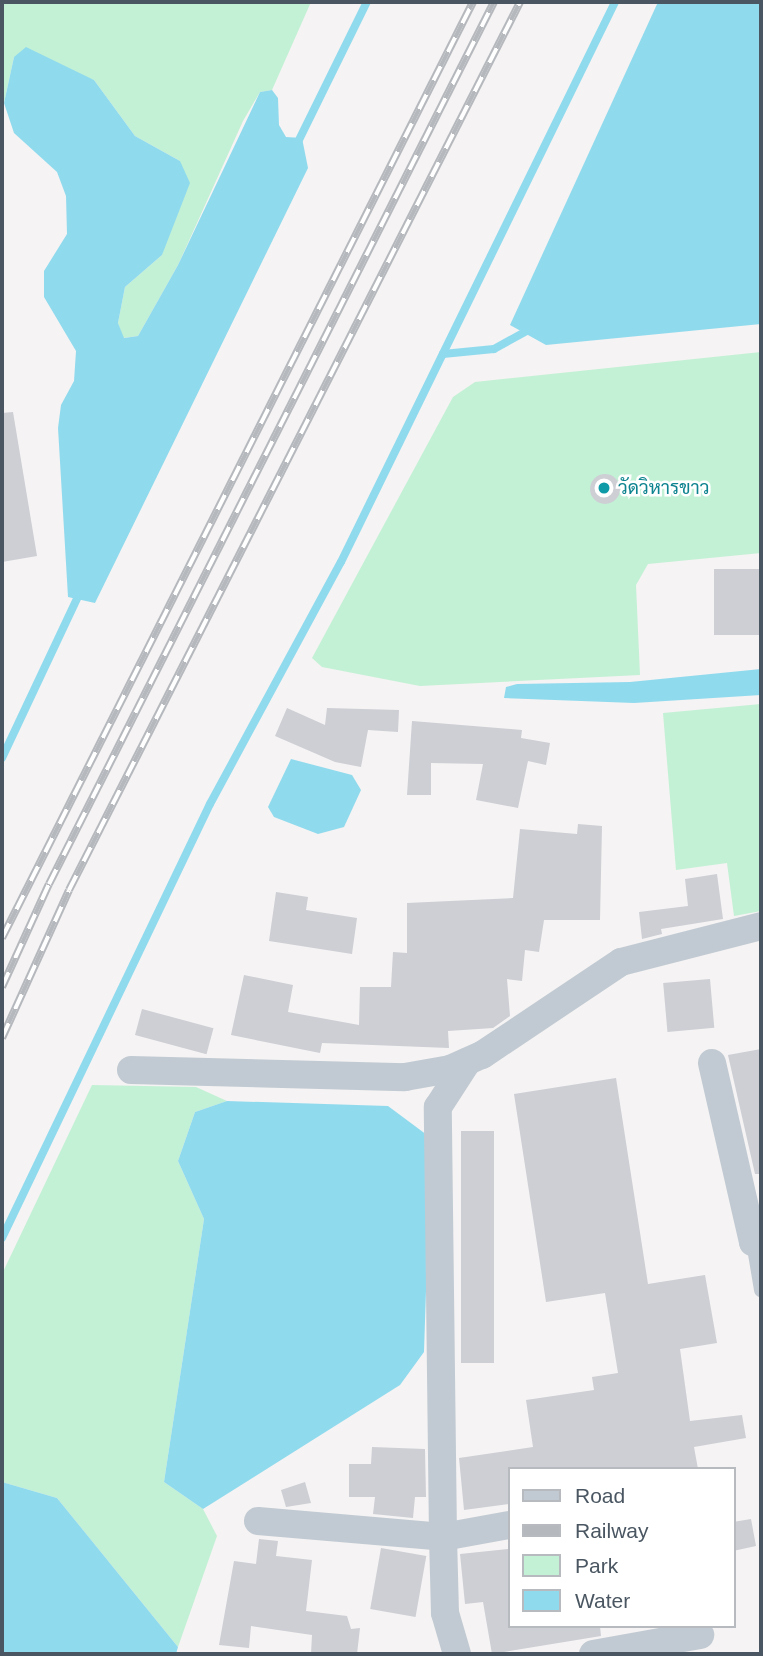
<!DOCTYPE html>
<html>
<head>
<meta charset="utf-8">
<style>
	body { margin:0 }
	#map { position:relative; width:763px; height:1656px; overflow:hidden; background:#f5f3f3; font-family:Helvetica,Sarabun,sans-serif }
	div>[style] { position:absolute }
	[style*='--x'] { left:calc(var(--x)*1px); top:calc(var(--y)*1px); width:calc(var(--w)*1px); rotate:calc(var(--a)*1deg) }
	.green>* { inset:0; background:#c3f1d5 }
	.water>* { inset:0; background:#90daee }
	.stream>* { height:8px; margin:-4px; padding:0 4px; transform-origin:4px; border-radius:4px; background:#90daee }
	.building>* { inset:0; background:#cdcfd5; transform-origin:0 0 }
	.round { border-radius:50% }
	.lane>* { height:14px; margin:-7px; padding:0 7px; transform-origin:7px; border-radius:7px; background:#c1cad2 }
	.street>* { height:28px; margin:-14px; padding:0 14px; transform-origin:14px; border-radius:14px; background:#c1cad2 }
	.rail>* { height:8px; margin-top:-4px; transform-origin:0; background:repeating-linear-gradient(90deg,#fff 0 16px,#b5b8bd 0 32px); box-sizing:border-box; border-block:2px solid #b5b8bd }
	.dots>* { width:19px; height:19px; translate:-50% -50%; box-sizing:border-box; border:4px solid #fff; border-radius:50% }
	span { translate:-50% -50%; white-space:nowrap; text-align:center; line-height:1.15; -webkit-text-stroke:5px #fff; paint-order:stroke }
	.culture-label { font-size:19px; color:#0d838f }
	.left { translate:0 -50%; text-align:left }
	.frame { position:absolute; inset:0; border:4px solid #4a5661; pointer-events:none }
	.legend { position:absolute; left:508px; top:1467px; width:228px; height:161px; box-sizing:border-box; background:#fff; border:2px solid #b7bbc0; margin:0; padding:9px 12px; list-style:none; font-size:21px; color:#4a5661 }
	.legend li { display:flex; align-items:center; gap:14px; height:35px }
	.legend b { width:35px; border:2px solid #b7bbc0 }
</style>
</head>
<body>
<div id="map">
	<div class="green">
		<div style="clip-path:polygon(2px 2px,311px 2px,272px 90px,260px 92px,243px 121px,178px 265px,138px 336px,123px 338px,118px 323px,125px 287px,162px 255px,180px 161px,135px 136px,94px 80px,14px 57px,4px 103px)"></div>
		<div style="clip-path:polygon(761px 352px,761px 553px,648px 564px,636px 585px,640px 675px,420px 686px,322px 667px,312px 658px,453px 397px,475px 382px)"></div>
		<div style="clip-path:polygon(761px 704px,761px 911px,734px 916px,727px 863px,676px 870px,663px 713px)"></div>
		<div style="clip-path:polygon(92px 1085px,196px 1087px,227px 1101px,195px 1112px,178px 1161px,204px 1219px,164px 1482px,203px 1509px,217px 1536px,178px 1647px,57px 1498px,2px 1482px,2px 1274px)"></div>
	</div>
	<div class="water">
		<div style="clip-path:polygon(658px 2px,761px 2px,761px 324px,546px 345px,510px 325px)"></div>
		<div style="clip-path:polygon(26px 47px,94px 80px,135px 136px,180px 161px,190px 183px,162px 255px,125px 287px,118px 323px,124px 338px,138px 336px,178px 265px,260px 92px,272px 90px,278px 98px,279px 125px,286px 137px,302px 138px,308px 168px,95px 603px,68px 597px,58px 428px,61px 405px,74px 381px,76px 351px,44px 297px,44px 271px,67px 234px,66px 196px,57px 172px,14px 133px,4px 103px,14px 57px)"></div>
		<div style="clip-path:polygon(761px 669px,761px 695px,634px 703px,504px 698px,506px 687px,517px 684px,630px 682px)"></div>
		<div style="clip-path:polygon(291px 759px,352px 775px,361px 790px,344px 827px,318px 834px,274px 817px,268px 807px)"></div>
		<div style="clip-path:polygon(227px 1101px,388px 1106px,431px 1138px,424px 1352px,400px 1385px,203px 1509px,164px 1482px,204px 1219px,178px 1161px,195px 1112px)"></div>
		<div style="clip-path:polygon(2px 1482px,57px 1498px,178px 1647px,176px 1654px,2px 1654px)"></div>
	</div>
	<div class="stream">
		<div style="--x:296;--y:146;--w:161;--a:-63.8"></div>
		<div style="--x:443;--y:354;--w:51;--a:-5.6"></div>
		<div style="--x:494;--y:349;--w:43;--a:-28.9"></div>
		<div style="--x:2;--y:758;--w:186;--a:-64.8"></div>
		<div style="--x:2;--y:1238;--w:481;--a:-64.4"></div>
		<div style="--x:210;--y:804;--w:275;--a:-61.6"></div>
		<div style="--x:341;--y:562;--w:623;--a:-63.93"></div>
	</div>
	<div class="building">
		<div style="clip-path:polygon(13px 412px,37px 556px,2px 562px,2px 413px)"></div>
		<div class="round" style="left:590px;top:474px;width:30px;height:30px"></div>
		<div style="left:761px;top:569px;width:66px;height:47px;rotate:90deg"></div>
		<div style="clip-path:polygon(287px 708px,325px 725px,327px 708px,399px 710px,398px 732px,368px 730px,361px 767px,335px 762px,275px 736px)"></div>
		<div style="clip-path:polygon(412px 721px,522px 730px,521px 738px,550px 743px,546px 765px,528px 761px,518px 808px,476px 800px,483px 764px,431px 763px,431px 795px,407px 795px)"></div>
		<div style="clip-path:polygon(578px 824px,602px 826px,600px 920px,544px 920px,539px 952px,525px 950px,522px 981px,507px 979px,510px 1016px,493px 1028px,448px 1031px,449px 1048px,322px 1043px,320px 1053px,231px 1035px,244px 975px,293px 985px,288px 1012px,359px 1025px,360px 987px,391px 987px,393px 952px,407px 953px,407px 903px,513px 898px,520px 829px,577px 834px)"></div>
		<div style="clip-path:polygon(717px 874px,723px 919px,661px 929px,662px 934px,642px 939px,639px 912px,688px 906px,685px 879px)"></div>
		<div style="clip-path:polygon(276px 892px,308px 897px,306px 910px,357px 918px,352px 954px,269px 941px)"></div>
		<div style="left:710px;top:979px;width:49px;height:47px;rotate:85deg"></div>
		<div style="left:142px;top:1009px;width:74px;height:27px;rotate:15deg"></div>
		<div style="clip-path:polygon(761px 1049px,761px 1174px,755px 1174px,728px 1055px)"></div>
		<div style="clip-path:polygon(616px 1078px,648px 1284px,705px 1275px,717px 1343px,680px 1349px,690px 1421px,742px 1415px,746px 1438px,694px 1447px,698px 1469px,509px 1469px,509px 1504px,464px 1510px,459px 1458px,533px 1447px,526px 1400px,594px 1390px,592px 1377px,618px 1373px,605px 1293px,546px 1302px,514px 1094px)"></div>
		<div style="left:461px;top:1131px;width:33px;height:232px"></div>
		<div style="clip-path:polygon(372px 1447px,425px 1449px,426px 1497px,415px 1497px,413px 1518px,373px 1514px,375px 1497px,349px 1497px,349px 1464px,371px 1464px)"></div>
		<div style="clip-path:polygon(305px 1482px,311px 1503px,286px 1507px,281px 1490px)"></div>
		<div style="clip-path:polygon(751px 1519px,756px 1546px,733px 1551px,733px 1522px)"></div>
		<div style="clip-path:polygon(259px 1539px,278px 1541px,276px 1556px,312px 1560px,306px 1611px,347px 1616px,351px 1629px,360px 1628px,357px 1654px,311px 1654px,312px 1635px,251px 1626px,249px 1648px,219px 1645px,234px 1561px,256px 1564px)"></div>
		<div style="left:381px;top:1548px;width:46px;height:62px;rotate:10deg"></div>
		<div style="clip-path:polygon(508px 1549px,509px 1626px,600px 1626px,601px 1636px,492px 1654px,483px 1602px,465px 1604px,460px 1554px)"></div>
	</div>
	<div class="lane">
		<div style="--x:753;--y:1242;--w:49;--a:80.5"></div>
	</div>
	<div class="street">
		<div style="--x:712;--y:1063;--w:184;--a:77.1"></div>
		<div style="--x:753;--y:1242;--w:8;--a:-7"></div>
		<div style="--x:131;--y:1070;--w:274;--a:1.5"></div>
		<div style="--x:405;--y:1077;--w:46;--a:-10.1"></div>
		<div style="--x:450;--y:1069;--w:35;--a:-24"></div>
		<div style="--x:482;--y:1055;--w:167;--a:-33.8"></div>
		<div style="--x:621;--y:962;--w:145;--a:-14.4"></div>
		<div style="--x:258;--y:1521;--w:186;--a:4.9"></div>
		<div style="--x:443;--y:1537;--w:430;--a:-90.7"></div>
		<div style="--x:438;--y:1107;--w:54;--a:-57.2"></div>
		<div style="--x:457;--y:1654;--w:43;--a:-106.3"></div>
		<div style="--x:445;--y:1613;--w:76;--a:-91.5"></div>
		<div style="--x:443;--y:1537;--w:67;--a:-10.3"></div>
		<div style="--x:593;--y:1654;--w:109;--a:-10.1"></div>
	</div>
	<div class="rail">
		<div style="--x:2;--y:938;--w:1048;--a:-63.29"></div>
		<div style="--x:2;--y:987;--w:113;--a:-65.5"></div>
		<div style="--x:49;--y:884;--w:988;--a:-63.23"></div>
		<div style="--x:2;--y:1038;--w:162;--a:-65.6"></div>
		<div style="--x:69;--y:890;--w:996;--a:-63.07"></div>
	</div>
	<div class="dots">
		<div style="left:604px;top:488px;background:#0f9aa8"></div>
	</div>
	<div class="culture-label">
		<span class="left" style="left:618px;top:488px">วัดวิหารขาว</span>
	</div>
	<div class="frame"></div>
	<ul class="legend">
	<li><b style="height:9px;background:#c1cad2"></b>Road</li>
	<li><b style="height:9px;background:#b5b8bd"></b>Railway</li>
	<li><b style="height:19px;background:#c3f1d5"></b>Park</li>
	<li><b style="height:19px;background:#90daee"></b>Water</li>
	</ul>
</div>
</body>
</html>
